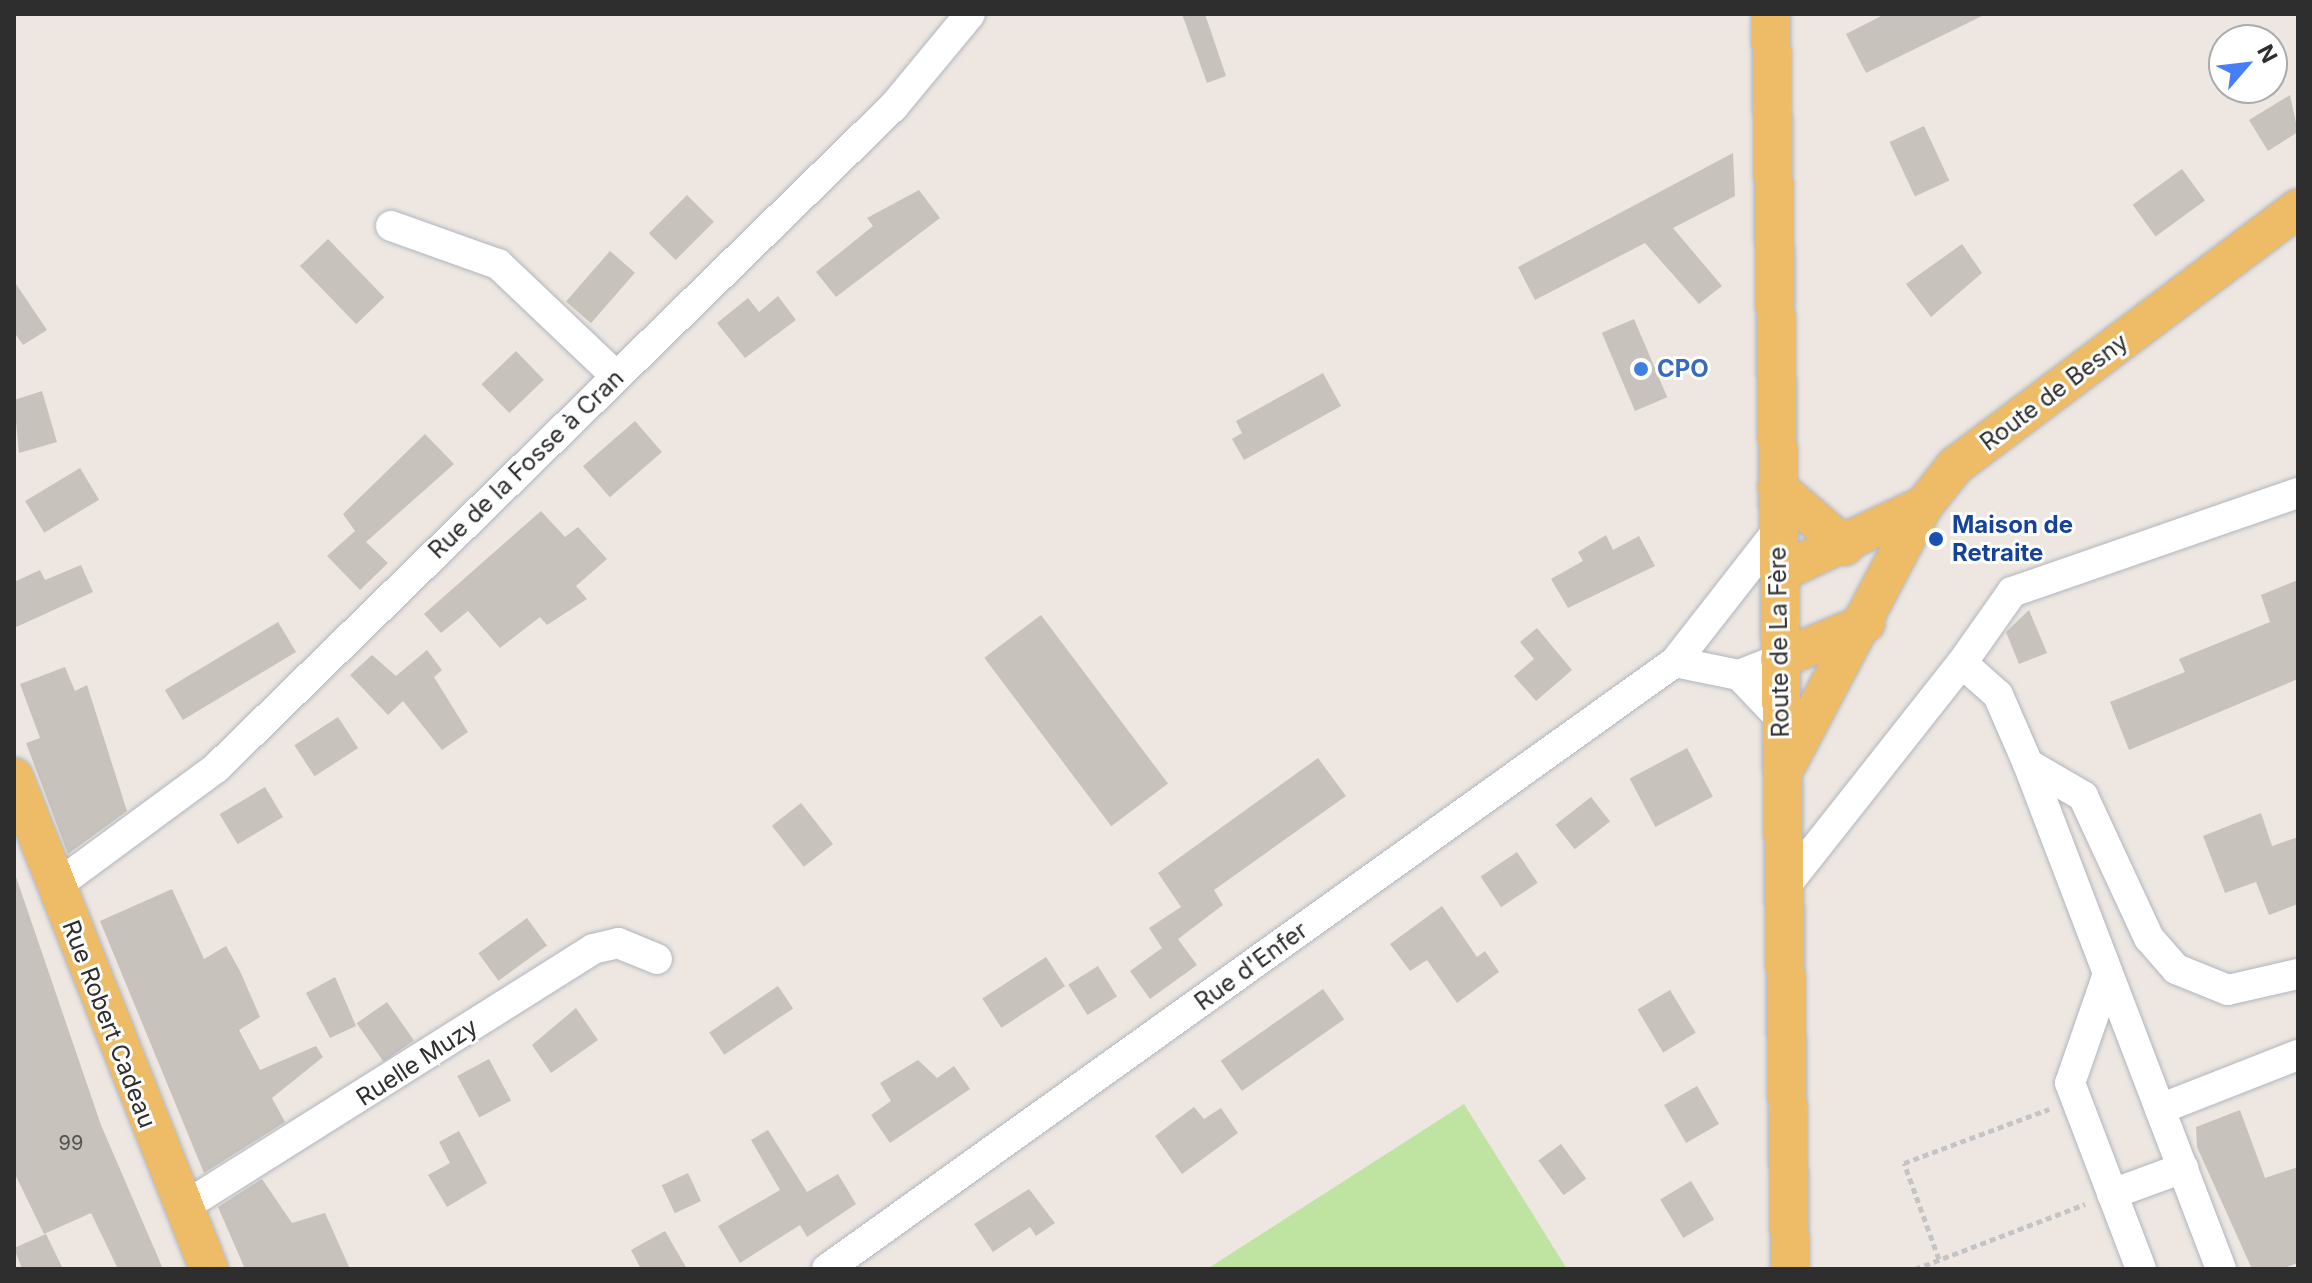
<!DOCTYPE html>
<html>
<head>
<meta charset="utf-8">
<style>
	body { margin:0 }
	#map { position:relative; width:2312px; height:1283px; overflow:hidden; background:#eee7e1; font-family:Inter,sans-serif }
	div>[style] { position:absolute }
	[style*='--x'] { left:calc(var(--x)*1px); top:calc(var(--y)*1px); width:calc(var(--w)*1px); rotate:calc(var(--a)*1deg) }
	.green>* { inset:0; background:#bfe3a0 }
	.building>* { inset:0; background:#c7c2bc; transform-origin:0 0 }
	.path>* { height:5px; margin-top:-2.5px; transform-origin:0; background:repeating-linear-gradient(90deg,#c4c4c4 0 6px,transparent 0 10px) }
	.roads { filter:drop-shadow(0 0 2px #b1b5bd) drop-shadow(0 0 2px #b1b5bd) }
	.minor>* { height:30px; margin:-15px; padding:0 15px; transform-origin:15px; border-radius:15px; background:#fff }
	.major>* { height:38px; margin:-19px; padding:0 19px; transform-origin:19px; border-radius:19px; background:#eebc67 }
	.dots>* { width:22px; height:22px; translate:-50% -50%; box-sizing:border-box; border:4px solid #fff; border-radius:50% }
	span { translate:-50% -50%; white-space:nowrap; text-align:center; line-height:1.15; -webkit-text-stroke:6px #fff; paint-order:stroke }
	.number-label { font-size:20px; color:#545352 }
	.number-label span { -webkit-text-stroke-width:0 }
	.shop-label { font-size:24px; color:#366cbe; font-weight:700 }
	.left { translate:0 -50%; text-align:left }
	.street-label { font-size:24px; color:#2e2e2e }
	.transit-label { font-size:24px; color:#164399; font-weight:700 }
	.frame { position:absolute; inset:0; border:16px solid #2e2e2e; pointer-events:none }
	.north { position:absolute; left:2208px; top:24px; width:80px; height:80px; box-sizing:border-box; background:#fff; border:2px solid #ababab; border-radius:50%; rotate:62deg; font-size:22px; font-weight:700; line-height:32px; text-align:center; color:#2e2e2e }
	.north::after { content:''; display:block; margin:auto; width:28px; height:36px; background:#477ef5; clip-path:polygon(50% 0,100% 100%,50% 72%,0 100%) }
</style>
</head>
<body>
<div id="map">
	<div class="green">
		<div style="clip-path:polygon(1464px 1104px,1567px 1269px,1207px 1269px)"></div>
	</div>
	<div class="building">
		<div style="clip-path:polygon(1182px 14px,1205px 14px,1226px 76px,1207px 83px)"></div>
		<div style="clip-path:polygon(1885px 14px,1986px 14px,1866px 73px,1846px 34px)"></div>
		<div style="clip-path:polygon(2290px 95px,2298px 132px,2268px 151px,2249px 120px)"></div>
		<div style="left:1924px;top:126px;width:60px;height:38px;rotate:65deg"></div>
		<div style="clip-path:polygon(1733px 153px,1735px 196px,1673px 228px,1722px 286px,1699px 304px,1645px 243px,1535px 300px,1518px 267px)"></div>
		<div style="left:2182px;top:169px;width:39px;height:61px;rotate:54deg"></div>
		<div style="clip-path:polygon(919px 190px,940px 218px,836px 297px,816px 272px,873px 226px,867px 218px)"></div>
		<div style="left:687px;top:195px;width:38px;height:54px;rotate:45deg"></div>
		<div style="left:328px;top:239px;width:81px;height:39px;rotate:46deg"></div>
		<div style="clip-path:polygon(1962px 244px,1982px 273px,1931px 317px,1906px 284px)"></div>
		<div style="left:610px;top:251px;width:33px;height:67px;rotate:41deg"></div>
		<div style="clip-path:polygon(14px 281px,47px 330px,23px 345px,14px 332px)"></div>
		<div style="clip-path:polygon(778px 296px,796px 320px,745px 358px,717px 323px,748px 298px,759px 312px)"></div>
		<div style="left:1634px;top:319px;width:85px;height:35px;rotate:67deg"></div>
		<div style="left:516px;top:351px;width:40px;height:48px;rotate:46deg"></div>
		<div style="clip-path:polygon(1323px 373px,1341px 406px,1244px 460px,1232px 439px,1242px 433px,1236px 421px)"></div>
		<div style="clip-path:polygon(42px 391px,57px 442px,19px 453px,14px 400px)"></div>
		<div style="left:635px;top:421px;width:41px;height:69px;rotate:49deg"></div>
		<div style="clip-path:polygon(425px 434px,454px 464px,366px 542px,388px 563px,360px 590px,327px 556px,355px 531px,343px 514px)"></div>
		<div style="left:80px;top:468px;width:37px;height:64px;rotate:59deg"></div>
		<div style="clip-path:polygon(541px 511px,565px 537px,578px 527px,607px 559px,576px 586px,587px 599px,547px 625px,540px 617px,500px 648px,468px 611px,441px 633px,424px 614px)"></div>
		<div style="clip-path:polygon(1606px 535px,1613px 550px,1639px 536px,1655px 566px,1568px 608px,1551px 579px,1583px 561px,1578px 552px)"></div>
		<div style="clip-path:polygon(81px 565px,93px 592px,14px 628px,14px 582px,40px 570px,45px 580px)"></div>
		<div style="clip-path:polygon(2298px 580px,2298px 679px,2129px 750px,2110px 702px,2185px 672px,2179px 659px,2270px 622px,2261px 595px)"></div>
		<div style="clip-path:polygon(2029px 610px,2047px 653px,2019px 664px,2006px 632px)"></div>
		<div style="left:1041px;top:615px;width:211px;height:71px;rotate:53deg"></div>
		<div style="left:278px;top:622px;width:35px;height:132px;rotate:59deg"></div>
		<div style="clip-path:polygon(1537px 628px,1572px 670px,1536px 701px,1514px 676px,1534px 659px,1520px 642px)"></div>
		<div style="clip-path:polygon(427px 650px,442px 670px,434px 677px,468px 732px,442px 750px,403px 701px,388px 715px,350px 675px,372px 655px,396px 676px)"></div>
		<div style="clip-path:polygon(65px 667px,75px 691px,87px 685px,127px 811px,68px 854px,26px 743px,40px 738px,20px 684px)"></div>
		<div style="left:338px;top:717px;width:37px;height:52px;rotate:57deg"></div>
		<div style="left:1687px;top:748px;width:55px;height:65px;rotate:62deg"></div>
		<div style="clip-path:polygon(1318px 758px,1346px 796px,1214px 890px,1223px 905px,1178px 939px,1197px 965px,1150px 999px,1130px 971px,1162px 948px,1149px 928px,1181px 907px,1158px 873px)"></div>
		<div style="left:265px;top:787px;width:35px;height:53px;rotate:59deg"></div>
		<div style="left:1591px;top:797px;width:31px;height:45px;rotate:52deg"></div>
		<div style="left:801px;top:803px;width:52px;height:37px;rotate:52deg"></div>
		<div style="clip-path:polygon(2261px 813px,2272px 846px,2298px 837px,2298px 904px,2269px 915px,2256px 882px,2225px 893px,2203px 836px)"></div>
		<div style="left:1517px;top:852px;width:37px;height:44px;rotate:56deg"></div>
		<div style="clip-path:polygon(14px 871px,101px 1125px,163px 1269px,118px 1269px,91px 1213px,44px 1234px,14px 1172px)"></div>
		<div style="clip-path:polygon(172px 889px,204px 959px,226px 946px,240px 971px,260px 1017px,239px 1030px,260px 1070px,316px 1046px,323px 1057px,272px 1098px,285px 1122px,204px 1173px,100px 921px)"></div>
		<div style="clip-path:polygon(1442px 906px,1477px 957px,1485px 951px,1499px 972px,1457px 1003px,1427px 960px,1410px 971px,1390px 944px)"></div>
		<div style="left:527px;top:918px;width:34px;height:60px;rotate:54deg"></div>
		<div style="left:1046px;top:957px;width:35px;height:76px;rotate:57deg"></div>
		<div style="left:1098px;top:966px;width:36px;height:35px;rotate:58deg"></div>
		<div style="clip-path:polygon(335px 977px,356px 1026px,330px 1038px,306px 993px)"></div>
		<div style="left:778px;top:986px;width:27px;height:83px;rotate:56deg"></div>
		<div style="left:1323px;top:989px;width:37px;height:125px;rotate:55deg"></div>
		<div style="left:1670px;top:990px;width:50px;height:38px;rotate:59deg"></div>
		<div style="left:387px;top:1002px;width:47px;height:37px;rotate:55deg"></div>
		<div style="clip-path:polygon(576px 1008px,598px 1040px,551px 1073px,532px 1045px)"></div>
		<div style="left:489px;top:1059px;width:47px;height:36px;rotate:62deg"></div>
		<div style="clip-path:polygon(918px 1060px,937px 1078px,954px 1066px,970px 1089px,890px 1143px,871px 1115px,891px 1101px,880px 1083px)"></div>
		<div style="left:1697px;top:1086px;width:44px;height:38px;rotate:60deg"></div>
		<div style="clip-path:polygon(1194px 1107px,1204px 1119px,1221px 1108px,1238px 1133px,1182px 1174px,1155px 1136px)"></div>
		<div style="clip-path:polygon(2240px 1110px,2265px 1178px,2298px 1167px,2298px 1263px,2281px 1269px,2252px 1269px,2197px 1147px,2196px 1127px)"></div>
		<div style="clip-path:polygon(768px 1130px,807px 1192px,838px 1174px,856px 1204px,807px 1237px,800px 1225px,740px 1263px,718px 1226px,780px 1190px,751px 1140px)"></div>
		<div style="clip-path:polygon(459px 1131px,487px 1183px,447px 1207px,428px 1175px,450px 1163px,439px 1142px)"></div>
		<div style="left:1561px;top:1144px;width:43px;height:28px;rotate:54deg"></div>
		<div style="left:688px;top:1173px;width:31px;height:29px;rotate:65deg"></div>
		<div style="clip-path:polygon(262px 1179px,292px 1223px,325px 1213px,350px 1269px,245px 1269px,218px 1207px)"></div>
		<div style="left:1691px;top:1181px;width:45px;height:36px;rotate:59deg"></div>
		<div style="clip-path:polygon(1029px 1189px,1055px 1223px,1036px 1236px,1030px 1227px,993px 1252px,974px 1224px)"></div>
		<div style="clip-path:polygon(665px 1231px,687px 1269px,641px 1269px,631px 1250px)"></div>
		<div style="clip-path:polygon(46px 1234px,63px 1269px,22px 1269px,14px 1248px)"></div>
	</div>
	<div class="path">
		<div style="--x:1939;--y:1259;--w:102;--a:-110"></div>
		<div style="--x:1904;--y:1163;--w:155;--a:-20.4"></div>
		<div style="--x:1915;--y:1269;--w:182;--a:-20.9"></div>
	</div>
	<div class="roads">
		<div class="minor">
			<div style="--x:391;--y:226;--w:114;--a:19.6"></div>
			<div style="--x:498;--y:264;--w:163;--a:43.5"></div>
			<div style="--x:1675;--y:662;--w:65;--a:11.5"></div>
			<div style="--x:1739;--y:675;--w:44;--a:-21.3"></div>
			<div style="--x:1962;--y:663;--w:87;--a:-54.8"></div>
			<div style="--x:2012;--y:592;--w:303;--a:-19.1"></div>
			<div style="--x:1739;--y:675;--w:61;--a:46.3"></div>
			<div style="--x:2028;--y:764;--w:64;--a:30.2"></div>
			<div style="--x:2083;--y:796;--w:157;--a:65.1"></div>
			<div style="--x:2149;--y:938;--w:41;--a:48.9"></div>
			<div style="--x:2176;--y:969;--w:56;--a:22"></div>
			<div style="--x:2228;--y:990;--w:72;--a:-12.9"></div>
			<div style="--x:56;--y:886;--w:199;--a:-36.4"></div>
			<div style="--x:216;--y:768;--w:948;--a:-44.32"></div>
			<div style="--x:894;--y:106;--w:119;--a:-50.4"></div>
			<div style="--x:1784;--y:888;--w:287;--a:-51.7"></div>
			<div style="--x:1962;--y:663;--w:48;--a:41.6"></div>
			<div style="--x:1998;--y:695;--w:75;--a:66.5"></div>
			<div style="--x:2028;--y:764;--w:541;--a:69.08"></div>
			<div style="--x:2108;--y:974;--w:115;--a:109.2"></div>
			<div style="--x:2070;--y:1083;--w:199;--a:69.1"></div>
			<div style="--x:2160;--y:1109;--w:148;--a:-21.4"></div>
			<div style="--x:2112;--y:1194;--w:76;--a:-20.1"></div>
			<div style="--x:182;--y:1208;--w:486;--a:-32.2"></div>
			<div style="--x:593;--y:949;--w:26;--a:-13"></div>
			<div style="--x:618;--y:943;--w:42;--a:22.3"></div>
			<div style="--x:827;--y:1269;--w:1043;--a:-35.6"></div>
			<div style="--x:1675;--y:662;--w:167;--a:-52"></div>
		</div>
		<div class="major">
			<div style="--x:1771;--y:14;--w:1255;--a:89.13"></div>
			<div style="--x:1777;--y:487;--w:90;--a:40.9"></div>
			<div style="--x:1779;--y:573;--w:160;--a:-25.1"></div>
			<div style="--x:1780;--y:659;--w:93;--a:-22.7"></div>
			<div style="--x:1783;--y:772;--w:302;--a:-62.2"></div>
			<div style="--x:1924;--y:505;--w:50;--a:-51.5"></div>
			<div style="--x:1955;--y:466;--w:429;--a:-36.9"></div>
			<div style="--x:14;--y:777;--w:529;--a:68.38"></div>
		</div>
	</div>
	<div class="dots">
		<div style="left:1641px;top:369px;background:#3f7fe0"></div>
		<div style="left:1936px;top:539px;background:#1a4fb4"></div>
	</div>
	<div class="number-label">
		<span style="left:71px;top:1143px">99</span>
	</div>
	<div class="shop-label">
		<span class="left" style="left:1657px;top:369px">CPO</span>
	</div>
	<div class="street-label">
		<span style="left:2054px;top:392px;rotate:-37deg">Route de Besny</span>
		<span style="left:526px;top:464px;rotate:-44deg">Rue de la Fosse à Cran</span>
		<span style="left:1779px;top:642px;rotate:-91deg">Route de La Fère</span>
		<span style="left:1251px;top:966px;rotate:-36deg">Rue d'Enfer</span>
		<span style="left:109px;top:1024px;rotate:69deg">Rue Robert Cadeau</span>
		<span style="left:417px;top:1062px;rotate:-33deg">Ruelle Muzy</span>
	</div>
	<div class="transit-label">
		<span class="left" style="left:1952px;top:539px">Maison de<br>Retraite</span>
	</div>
	<div class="frame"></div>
	<div class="north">N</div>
</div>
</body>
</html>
